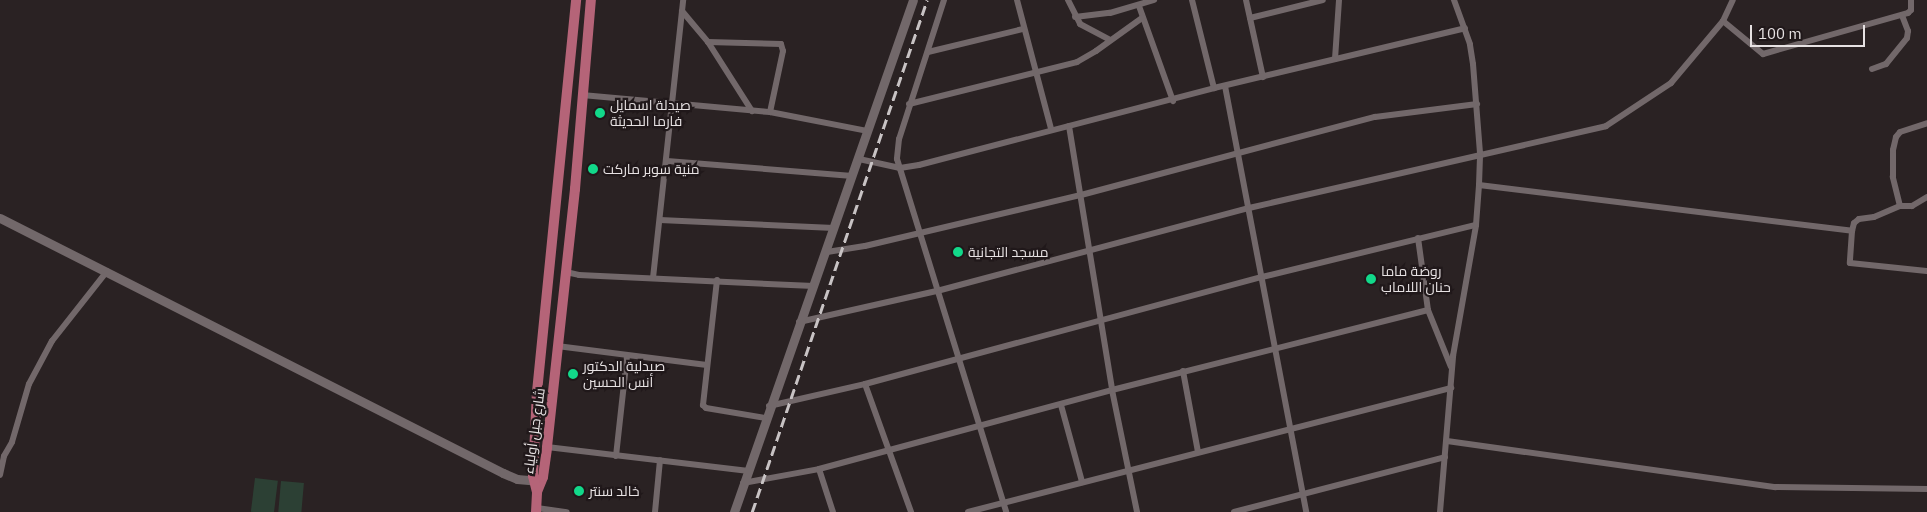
<!DOCTYPE html>
<html>
<head>
<meta charset="utf-8">
<style>
	body { margin:0 }
	#map { position:relative; width:1927px; height:512px; overflow:hidden; background:#2a2223; font-family:"IBM Plex Sans",Cairo,sans-serif }
	div>[style] { position:absolute }
	[style*='--x'] { left:calc(var(--x)*1px); top:calc(var(--y)*1px); width:calc(var(--w)*1px); rotate:calc(var(--a)*1deg) }
	.green>* { inset:0; background:#2c4034; transform-origin:0 0 }
	.street>* { height:6px; margin:-3px; padding:0 3px; transform-origin:3px; border-radius:3px; background:#72686a }
	.secondary>* { height:9px; margin:-4.5px; padding:0 4.5px; transform-origin:4.5px; border-radius:4.5px; background:#72686a }
	.primary>* { height:10px; margin:-5px; padding:0 5px; transform-origin:5px; border-radius:5px; background:#b56478 }
	.rail>* { height:2.5px; margin-top:-1.25px; transform-origin:0; background:repeating-linear-gradient(90deg,#c8c3c4 0 10px,transparent 0 15px) }
	.dots>* { width:14px; height:14px; translate:-50% -50%; box-sizing:border-box; border:2px solid #20181a; border-radius:50% }
	span { translate:-50% -50%; white-space:nowrap; text-align:center; line-height:1.15; -webkit-text-stroke:4.5px #20181a; paint-order:stroke }
	.poi-label { font-size:14px; color:#e7e2e3 }
	.left { translate:0 -50%; text-align:left }
	.street-label { font-size:14px; color:#e7e2e3 }
	.scale { position:absolute; left:1750px; top:25px; width:115px; height:22px; box-sizing:border-box; border:2px solid #e7e2e3; border-top:0; padding-left:6px; font-size:15px; line-height:18px; white-space:nowrap; color:#e7e2e3; -webkit-text-stroke:4px #20181a; paint-order:stroke }
</style>
</head>
<body>
<div id="map">
	<div class="green">
		<div style="left:255px;top:478px;width:23px;height:34px;rotate:7deg"></div>
		<div style="left:281px;top:481px;width:23px;height:31px;rotate:5deg"></div>
	</div>
	<div class="street">
		<div style="--x:944;--y:0;--w:146;--a:107.9"></div>
		<div style="--x:899;--y:139;--w:20;--a:96"></div>
		<div style="--x:897;--y:159;--w:369;--a:72.8"></div>
		<div style="--x:1017;--y:0;--w:133;--a:75.2"></div>
		<div style="--x:1068;--y:0;--w:27;--a:63"></div>
		<div style="--x:1080;--y:24;--w:34;--a:28"></div>
		<div style="--x:1192;--y:0;--w:91;--a:76"></div>
		<div style="--x:1246;--y:0;--w:79;--a:77.6"></div>
		<div style="--x:1139;--y:6;--w:101;--a:70.3"></div>
		<div style="--x:682;--y:11;--w:40;--a:50"></div>
		<div style="--x:708;--y:42;--w:82;--a:57.5"></div>
		<div style="--x:1075;--y:17;--w:35;--a:-7"></div>
		<div style="--x:1110;--y:13;--w:46;--a:-16.5"></div>
		<div style="--x:1250;--y:18;--w:75;--a:-13.9"></div>
		<div style="--x:1723;--y:21;--w:52;--a:39.5"></div>
		<div style="--x:1763;--y:54;--w:151;--a:-15.8"></div>
		<div style="--x:1908;--y:13;--w:4;--a:-45"></div>
		<div style="--x:1911;--y:10;--w:10;--a:-90"></div>
		<div style="--x:708;--y:42;--w:73;--a:1.6"></div>
		<div style="--x:781;--y:44;--w:7;--a:74"></div>
		<div style="--x:783;--y:51;--w:62;--a:102"></div>
		<div style="--x:928;--y:52;--w:98;--a:-13.6"></div>
		<div style="--x:1335;--y:59;--w:59;--a:-86.1"></div>
		<div style="--x:1872;--y:69;--w:15;--a:-20"></div>
		<div style="--x:1886;--y:64;--w:33;--a:-51"></div>
		<div style="--x:1907;--y:38;--w:7;--a:-82"></div>
		<div style="--x:1908;--y:31;--w:17;--a:-111"></div>
		<div style="--x:1225;--y:86;--w:434;--a:79.2"></div>
		<div style="--x:582;--y:95;--w:189;--a:5.2"></div>
		<div style="--x:770;--y:112;--w:100;--a:11"></div>
		<div style="--x:909;--y:104;--w:173;--a:-14"></div>
		<div style="--x:1077;--y:62;--w:22;--a:-30"></div>
		<div style="--x:1096;--y:51;--w:57;--a:-35.7"></div>
		<div style="--x:1069;--y:126;--w:267;--a:80.7"></div>
		<div style="--x:1112;--y:390;--w:125;--a:78.4"></div>
		<div style="--x:859;--y:159;--w:42;--a:12.4"></div>
		<div style="--x:900;--y:168;--w:19;--a:-9"></div>
		<div style="--x:919;--y:165;--w:305;--a:-14.6"></div>
		<div style="--x:1214;--y:88;--w:258;--a:-13.4"></div>
		<div style="--x:667;--y:161;--w:186;--a:4.6"></div>
		<div style="--x:1479;--y:185;--w:376;--a:7"></div>
		<div style="--x:1852;--y:231;--w:32;--a:94"></div>
		<div style="--x:1850;--y:263;--w:77;--a:5.9"></div>
		<div style="--x:1900;--y:206;--w:30;--a:-104"></div>
		<div style="--x:1893;--y:177;--w:27;--a:-90"></div>
		<div style="--x:1893;--y:150;--w:13;--a:-77"></div>
		<div style="--x:1896;--y:137;--w:6;--a:-51"></div>
		<div style="--x:1900;--y:132;--w:28;--a:-18"></div>
		<div style="--x:660;--y:220;--w:174;--a:2.6"></div>
		<div style="--x:1852;--y:231;--w:8;--a:-76"></div>
		<div style="--x:1854;--y:223;--w:6;--a:-39"></div>
		<div style="--x:1859;--y:219;--w:15;--a:-8"></div>
		<div style="--x:1874;--y:217;--w:28;--a:-23"></div>
		<div style="--x:1900;--y:206;--w:12;--a:0"></div>
		<div style="--x:1912;--y:206;--w:17;--a:-31"></div>
		<div style="--x:1418;--y:238;--w:73;--a:82.1"></div>
		<div style="--x:1428;--y:310;--w:61;--a:68"></div>
		<div style="--x:827;--y:252;--w:38;--a:-9"></div>
		<div style="--x:865;--y:246;--w:222;--a:-13.3"></div>
		<div style="--x:1081;--y:195;--w:304;--a:-14.9"></div>
		<div style="--x:1375;--y:117;--w:103;--a:-7.3"></div>
		<div style="--x:566;--y:272;--w:13;--a:13"></div>
		<div style="--x:579;--y:275;--w:235;--a:2.7"></div>
		<div style="--x:653;--y:278;--w:280;--a:-83.8"></div>
		<div style="--x:717;--y:280;--w:126;--a:96.4"></div>
		<div style="--x:703;--y:405;--w:4;--a:45"></div>
		<div style="--x:706;--y:408;--w:60;--a:9.6"></div>
		<div style="--x:799;--y:322;--w:141;--a:-12.7"></div>
		<div style="--x:937;--y:291;--w:323;--a:-14.9"></div>
		<div style="--x:1249;--y:208;--w:366;--a:-12.9"></div>
		<div style="--x:1606;--y:126;--w:78;--a:-33.5"></div>
		<div style="--x:1671;--y:83;--w:81;--a:-50"></div>
		<div style="--x:1723;--y:21;--w:23;--a:-65"></div>
		<div style="--x:557;--y:346;--w:151;--a:7.2"></div>
		<div style="--x:1183;--y:371;--w:82;--a:79.5"></div>
		<div style="--x:865;--y:384;--w:136;--a:70.2"></div>
		<div style="--x:1061;--y:405;--w:80;--a:74.7"></div>
		<div style="--x:769;--y:406;--w:98;--a:-12.9"></div>
		<div style="--x:865;--y:384;--w:411;--a:-15.1"></div>
		<div style="--x:1262;--y:277;--w:220;--a:-13.7"></div>
		<div style="--x:1447;--y:441;--w:332;--a:8"></div>
		<div style="--x:1776;--y:487;--w:151;--a:0.8"></div>
		<div style="--x:547;--y:447;--w:201;--a:6.8"></div>
		<div style="--x:616;--y:456;--w:101;--a:-83.7"></div>
		<div style="--x:819;--y:469;--w:45;--a:72"></div>
		<div style="--x:0;--y:475;--w:19;--a:-78"></div>
		<div style="--x:4;--y:456;--w:16;--a:-60"></div>
		<div style="--x:12;--y:442;--w:60;--a:-73.7"></div>
		<div style="--x:29;--y:384;--w:49;--a:-61.9"></div>
		<div style="--x:52;--y:341;--w:89;--a:-51.8"></div>
		<div style="--x:743;--y:483;--w:77;--a:-10.4"></div>
		<div style="--x:819;--y:469;--w:303;--a:-15.1"></div>
		<div style="--x:1112;--y:390;--w:326;--a:-14.2"></div>
		<div style="--x:537;--y:508;--w:30;--a:8"></div>
		<div style="--x:655;--y:512;--w:52;--a:-84.5"></div>
		<div style="--x:968;--y:512;--w:499;--a:-14.4"></div>
		<div style="--x:1234;--y:512;--w:218;--a:-14.6"></div>
		<div style="--x:1440;--y:512;--w:157;--a:-85.2"></div>
		<div style="--x:1453;--y:356;--w:133;--a:-80"></div>
		<div style="--x:1476;--y:225;--w:40;--a:-85.7"></div>
		<div style="--x:1479;--y:185;--w:32;--a:-88"></div>
		<div style="--x:1480;--y:153;--w:89;--a:-94.5"></div>
		<div style="--x:1473;--y:64;--w:20;--a:-99"></div>
		<div style="--x:1470;--y:44;--w:47;--a:-110"></div>
	</div>
	<div class="secondary">
		<div style="--x:0;--y:218;--w:564;--a:26.88"></div>
		<div style="--x:503;--y:473;--w:15;--a:23"></div>
		<div style="--x:517;--y:479;--w:23;--a:5"></div>
		<div style="--x:734;--y:512;--w:542;--a:-70.73"></div>
	</div>
	<div class="primary">
		<div style="--x:537;--y:492;--w:16;--a:-68"></div>
		<div style="--x:543;--y:477;--w:30;--a:-82"></div>
		<div style="--x:547;--y:447;--w:260;--a:-83.8"></div>
		<div style="--x:575;--y:189;--w:190;--a:-85.2"></div>
		<div style="--x:536;--y:512;--w:20;--a:-87"></div>
		<div style="--x:537;--y:492;--w:16;--a:-104"></div>
		<div style="--x:533;--y:476;--w:84;--a:-87.3"></div>
		<div style="--x:537;--y:392;--w:394;--a:-84.3"></div>
	</div>
	<div class="rail">
		<div style="--x:752;--y:512;--w:541;--a:-71.13"></div>
	</div>
	<div class="dots">
		<div style="left:600px;top:113px;background:#12d98a"></div>
		<div style="left:593px;top:169px;background:#12d98a"></div>
		<div style="left:958px;top:252px;background:#12d98a"></div>
		<div style="left:1371px;top:279px;background:#12d98a"></div>
		<div style="left:573px;top:374px;background:#12d98a"></div>
		<div style="left:579px;top:491px;background:#12d98a"></div>
	</div>
	<div class="poi-label">
		<span class="left" style="left:610px;top:113px">صيدلة اسمايل<br>فارما الحديثة</span>
		<span class="left" style="left:603px;top:169px">منية سوبر ماركت</span>
		<span class="left" style="left:968px;top:252px">مسجد التجانية</span>
		<span class="left" style="left:1381px;top:279px">روضة ماما<br>حنان اللاماب</span>
		<span class="left" style="left:583px;top:374px">صيدلية الدكتور<br>أنس الحسين</span>
		<span class="left" style="left:589px;top:491px">خالد سنتر</span>
	</div>
	<div class="street-label">
		<span style="left:534px;top:431px;rotate:-82deg">شارع جبل أولياء</span>
	</div>
	<div class="scale">100 m</div>
</div>
</body>
</html>
